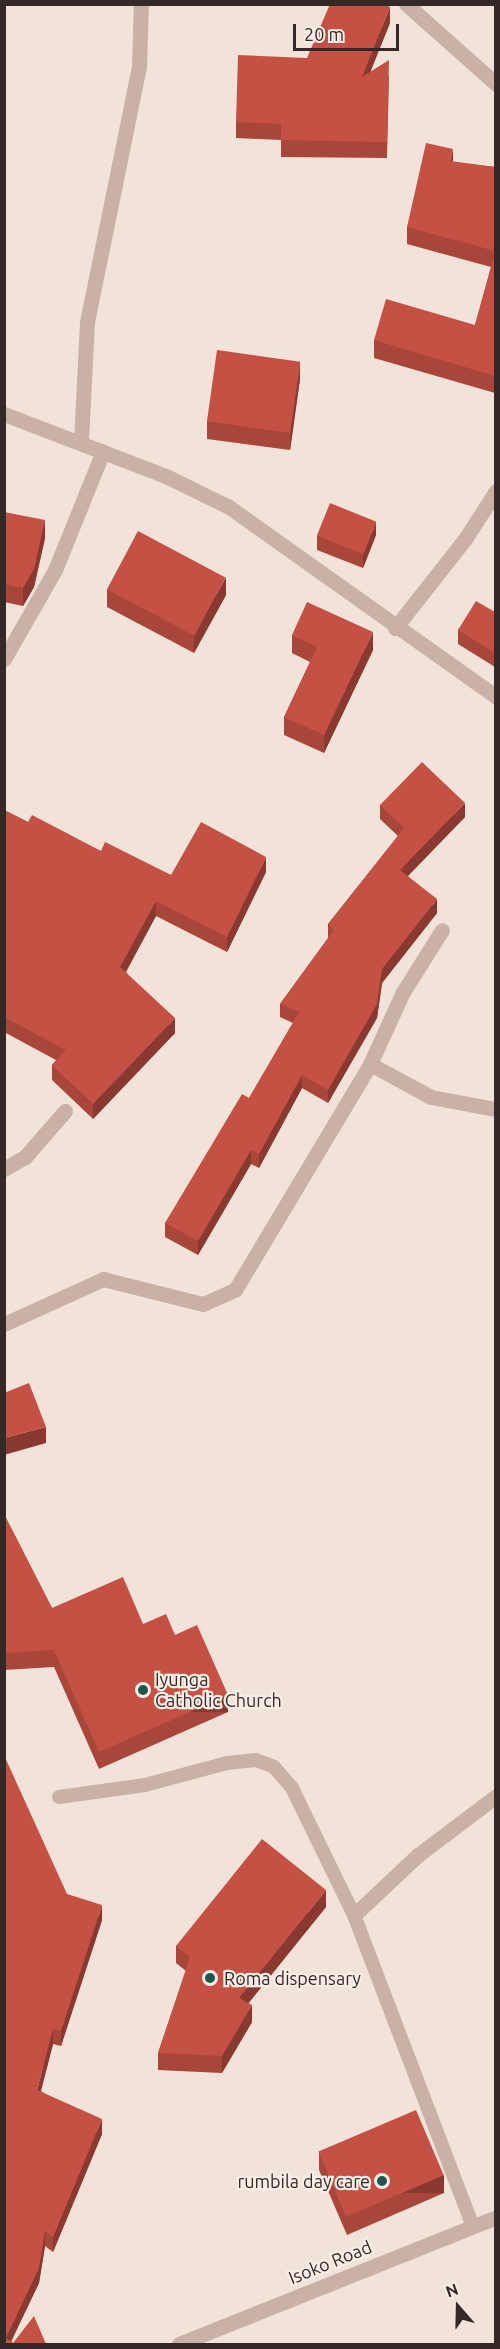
<!DOCTYPE html>
<html>
<head>
<meta charset="utf-8">
<style>
	body { margin:0 }
	#map { position:relative; width:500px; height:2349px; overflow:hidden; background:#f1e3da; font-family:Ubuntu,sans-serif }
	div>[style] { position:absolute }
	[style*='--x'] { left:calc(var(--x)*1px); top:calc(var(--y)*1px); width:calc(var(--w)*1px); rotate:calc(var(--a)*1deg) }
	.service>* { height:14px; margin:-7px; padding:0 7px; transform-origin:7px; border-radius:7px; background:#c9b1a6 }
	.minor>* { height:15px; margin:-7.5px; padding:0 7.5px; transform-origin:7.5px; border-radius:7.5px; background:#c9b1a6 }
	.tertiary>* { height:15px; margin:-7.5px; padding:0 7.5px; transform-origin:7.5px; border-radius:7.5px; background:#c9b1a6 }
	.wall>* { inset:0; background:#a9463a }
	.shaded-wall>* { inset:0; background:#893930; transform-origin:0 0 }
	.building>* { inset:0; background:#c45144; transform-origin:0 0 }
	.dots>* { width:16px; height:16px; translate:-50% -50%; box-sizing:border-box; border:3px solid #f9ede6; border-radius:50% }
	span { translate:-50% -50%; white-space:nowrap; text-align:center; line-height:1.15; -webkit-text-stroke:4.5px #f9ede6; paint-order:stroke }
	.poi-label { font-size:18px; color:#352927 }
	.left { translate:0 -50%; text-align:left }
	.right { translate:-100% -50%; text-align:right }
	.street-label { font-size:18px; color:#352927 }
	.frame { position:absolute; inset:0; border:6px solid #352927; pointer-events:none }
	.north { position:absolute; left:428px; top:2277px; width:60px; height:60px; -webkit-text-stroke:4px #f9ede6; paint-order:stroke; rotate:340deg; font-size:16px; font-weight:700; line-height:24px; text-align:center; color:#352927 }
	.north::after { content:''; display:block; margin:auto; width:21px; height:27px; background:#352927; clip-path:polygon(50% 0,100% 100%,50% 72%,0 100%) }
	.scale { position:absolute; left:293px; top:24px; width:106px; height:27px; box-sizing:border-box; border:3px solid #352927; border-top:0; padding-left:8px; font-size:18px; line-height:21px; white-space:nowrap; color:#352927; -webkit-text-stroke:4px #f9ede6; paint-order:stroke }
</style>
</head>
<body>
<div id="map">
	<div class="service">
		<div style="--x:59;--y:1797;--w:87;--a:-7.9"></div>
		<div style="--x:145;--y:1785;--w:85;--a:-15"></div>
		<div style="--x:227;--y:1763;--w:29;--a:-6"></div>
		<div style="--x:256;--y:1760;--w:19;--a:21"></div>
		<div style="--x:274;--y:1767;--w:28;--a:49"></div>
		<div style="--x:292;--y:1788;--w:141;--a:64"></div>
		<div style="--x:354;--y:1915;--w:334;--a:69.1"></div>
	</div>
	<div class="minor">
		<div style="--x:406;--y:4;--w:120;--a:41.6"></div>
		<div style="--x:4;--y:414;--w:176;--a:21"></div>
		<div style="--x:168;--y:477;--w:68;--a:26.2"></div>
		<div style="--x:229;--y:507;--w:328;--a:35.4"></div>
		<div style="--x:81;--y:441;--w:119;--a:-87.1"></div>
		<div style="--x:87;--y:322;--w:261;--a:-78.5"></div>
		<div style="--x:139;--y:66;--w:62;--a:-88.2"></div>
		<div style="--x:395;--y:628;--w:113;--a:-51.8"></div>
		<div style="--x:465;--y:539;--w:57;--a:-57.1"></div>
		<div style="--x:4;--y:659;--w:103;--a:-60.2"></div>
		<div style="--x:55;--y:570;--w:128;--a:-68"></div>
		<div style="--x:370;--y:1064;--w:69;--a:28.4"></div>
		<div style="--x:431;--y:1097;--w:66;--a:10.5"></div>
		<div style="--x:4;--y:1169;--w:24;--a:-30"></div>
		<div style="--x:25;--y:1157;--w:61;--a:-49"></div>
		<div style="--x:4;--y:1324;--w:109;--a:-24.4"></div>
		<div style="--x:103;--y:1279;--w:103;--a:14"></div>
		<div style="--x:203;--y:1304;--w:35;--a:-24"></div>
		<div style="--x:235;--y:1290;--w:263;--a:-59.1"></div>
		<div style="--x:370;--y:1064;--w:79;--a:-65.4"></div>
		<div style="--x:403;--y:992;--w:73;--a:-57.8"></div>
		<div style="--x:354;--y:1915;--w:88;--a:-43.2"></div>
		<div style="--x:418;--y:1855;--w:98;--a:-37.1"></div>
	</div>
	<div class="tertiary">
		<div style="--x:179;--y:2344;--w:341;--a:-21.8"></div>
	</div>
	<div class="wall">
		<div style="clip-path:polygon(390px 23px,370px 71px,389px 76px,387px 158px,281px 157px,281px 140px,236px 138px,236px 122px,307px 58px)"></div>
		<div style="clip-path:polygon(453px 162px,495px 167px,495px 393px,374px 358px,374px 340px,475px 325px,491px 267px,407px 244px,407px 227px)"></div>
		<div style="clip-path:polygon(300px 379px,290px 450px,207px 439px,207px 421px)"></div>
		<div style="clip-path:polygon(4px 512px,45px 538px,34px 587px,23px 606px,4px 602px)"></div>
		<div style="clip-path:polygon(376px 535px,363px 568px,317px 550px,317px 536px)"></div>
		<div style="clip-path:polygon(107px 589px,226px 595px,194px 653px,107px 607px)"></div>
		<div style="clip-path:polygon(495px 612px,495px 667px,458px 644px,458px 630px)"></div>
		<div style="clip-path:polygon(292px 635px,373px 650px,324px 753px,284px 735px,284px 717px,310px 662px,292px 653px)"></div>
		<div style="clip-path:polygon(380px 805px,465px 817px,408px 876px,437px 913px,382px 983px,377px 1018px,328px 1103px,302px 1088px,259px 1168px,251px 1164px,198px 1255px,165px 1237px,165px 1223px,249px 1098px,293px 1023px,280px 1017px,280px 1004px,328px 938px,328px 924px,398px 836px,380px 819px)"></div>
		<div style="clip-path:polygon(4px 810px,28px 822px,101px 851px,171px 875px,266px 872px,227px 952px,156px 916px,126px 972px,175px 1033px,93px 1119px,52px 1080px,52px 1065px,56px 1060px,4px 1032px)"></div>
		<div style="clip-path:polygon(4px 1514px,52px 1608px,143px 1624px,175px 1635px,228px 1712px,99px 1769px,54px 1667px,4px 1670px)"></div>
		<div style="clip-path:polygon(67px 1894px,102px 1920px,61px 2046px,53px 2044px,41px 2091px,102px 2134px,53px 2252px,45px 2246px,39px 2283px,11px 2341px,13px 2343px,4px 2344px)"></div>
		<div style="clip-path:polygon(326px 1907px,248px 2003px,252px 2022px,222px 2073px,158px 2070px,158px 2053px,186px 1971px,176px 1963px,176px 1946px)"></div>
		<div style="clip-path:polygon(319px 2152px,444px 2193px,347px 2235px,319px 2170px)"></div>
	</div>
	<div class="shaded-wall">
		<div style="clip-path:polygon(390px 7px,390px 23px,362px 93px,362px 77px)"></div>
		<div style="clip-path:polygon(453px 149px,453px 166px,450px 161px)"></div>
		<div style="clip-path:polygon(300px 361px,300px 379px,290px 450px,290px 432px)"></div>
		<div style="clip-path:polygon(45px 520px,45px 538px,34px 587px,23px 606px,23px 588px)"></div>
		<div style="clip-path:polygon(376px 522px,376px 535px,363px 568px,363px 555px)"></div>
		<div style="clip-path:polygon(226px 577px,226px 595px,194px 653px,194px 635px)"></div>
		<div style="clip-path:polygon(373px 632px,373px 650px,324px 753px,324px 735px)"></div>
		<div style="clip-path:polygon(465px 803px,465px 817px,400px 884px,400px 870px)"></div>
		<div style="clip-path:polygon(266px 857px,266px 872px,227px 952px,227px 937px)"></div>
		<div style="clip-path:polygon(437px 899px,437px 913px,382px 983px,377px 1018px,328px 1103px,328px 1090px,382px 969px)"></div>
		<div style="clip-path:polygon(156px 901px,156px 916px,120px 982px,120px 967px)"></div>
		<div style="clip-path:polygon(175px 1018px,175px 1033px,93px 1119px,93px 1104px)"></div>
		<div style="clip-path:polygon(302px 1075px,302px 1088px,259px 1168px,259px 1154px)"></div>
		<div style="clip-path:polygon(251px 1150px,251px 1164px,198px 1255px,198px 1241px)"></div>
		<div style="clip-path:polygon(46px 1427px,46px 1443px,4px 1455px,4px 1438px)"></div>
		<div style="left:228px;top:1695px;width:17px;height:141px;rotate:90deg"></div>
		<div style="clip-path:polygon(326px 1890px,326px 1907px,239px 2015px,239px 1998px)"></div>
		<div style="clip-path:polygon(102px 1905px,102px 1920px,61px 2046px,61px 2031px)"></div>
		<div style="clip-path:polygon(252px 2005px,252px 2022px,222px 2073px,222px 2056px)"></div>
		<div style="clip-path:polygon(53px 2029px,53px 2044px,37px 2105px,37px 2090px)"></div>
		<div style="clip-path:polygon(102px 2119px,102px 2134px,53px 2252px,53px 2237px)"></div>
		<div style="left:444px;top:2175px;width:18px;height:106px;rotate:90deg"></div>
		<div style="clip-path:polygon(45px 2231px,45px 2246px,39px 2283px,10px 2344px,6px 2338px)"></div>
	</div>
	<div class="building">
		<div style="clip-path:polygon(330px 4px,385px 4px,390px 7px,362px 77px,389px 60px,387px 142px,281px 140px,281px 124px,236px 122px,238px 55px,307px 58px)"></div>
		<div style="clip-path:polygon(426px 143px,453px 149px,450px 161px,495px 167px,495px 251px,407px 227px)"></div>
		<div style="clip-path:polygon(495px 253px,495px 376px,374px 340px,386px 299px,475px 325px)"></div>
		<div style="left:217px;top:350px;width:84px;height:72px;rotate:8deg"></div>
		<div style="left:330px;top:503px;width:50px;height:35px;rotate:22deg"></div>
		<div style="clip-path:polygon(4px 512px,45px 520px,34px 569px,23px 588px,4px 584px)"></div>
		<div style="left:138px;top:531px;width:99px;height:66px;rotate:28deg"></div>
		<div style="clip-path:polygon(476px 601px,495px 612px,495px 653px,458px 630px)"></div>
		<div style="clip-path:polygon(307px 602px,373px 632px,324px 735px,284px 717px,317px 647px,292px 635px)"></div>
		<div style="clip-path:polygon(422px 762px,465px 803px,400px 870px,437px 899px,382px 969px,377px 1004px,328px 1090px,302px 1075px,259px 1154px,251px 1150px,198px 1241px,165px 1223px,242px 1094px,249px 1098px,299px 1012px,280px 1004px,334px 930px,328px 924px,404px 828px,380px 805px)"></div>
		<div style="clip-path:polygon(4px 810px,28px 822px,32px 815px,101px 851px,105px 842px,171px 875px,201px 822px,266px 857px,227px 937px,156px 901px,120px 967px,175px 1018px,93px 1104px,52px 1065px,66px 1050px,4px 1017px)"></div>
		<div style="clip-path:polygon(29px 1383px,46px 1427px,4px 1438px,4px 1403px,5px 1402px,4px 1393px)"></div>
		<div style="clip-path:polygon(4px 1514px,52px 1608px,123px 1577px,143px 1624px,166px 1614px,175px 1635px,197px 1625px,228px 1695px,99px 1752px,54px 1650px,4px 1653px)"></div>
		<div style="clip-path:polygon(4px 1755px,67px 1894px,102px 1905px,61px 2031px,53px 2029px,37px 2090px,102px 2119px,53px 2237px,45px 2231px,39px 2268px,6px 2338px,13px 2343px,34px 2316px,46px 2344px,4px 2344px)"></div>
		<div style="clip-path:polygon(262px 1839px,326px 1890px,239px 1998px,252px 2005px,222px 2056px,158px 2053px,190px 1957px,176px 1946px)"></div>
		<div style="left:416px;top:2110px;width:71px;height:106px;rotate:67deg"></div>
	</div>
	<div class="dots">
		<div style="left:143px;top:1690px;background:#1d5651"></div>
		<div style="left:210px;top:1978px;background:#1d5651"></div>
		<div style="left:382px;top:2181px;background:#1d5651"></div>
	</div>
	<div class="poi-label">
		<span class="left" style="left:155px;top:1690px">Iyunga<br>Catholic Church</span>
		<span class="left" style="left:224px;top:1978px">Roma dispensary</span>
		<span class="right" style="left:370px;top:2181px">rumbila day care</span>
	</div>
	<div class="street-label">
		<span style="left:330px;top:2262px;rotate:-22deg">Isoko Road</span>
	</div>
	<div class="frame"></div>
	<div class="north">N</div>
	<div class="scale">20 m</div>
</div>
</body>
</html>
